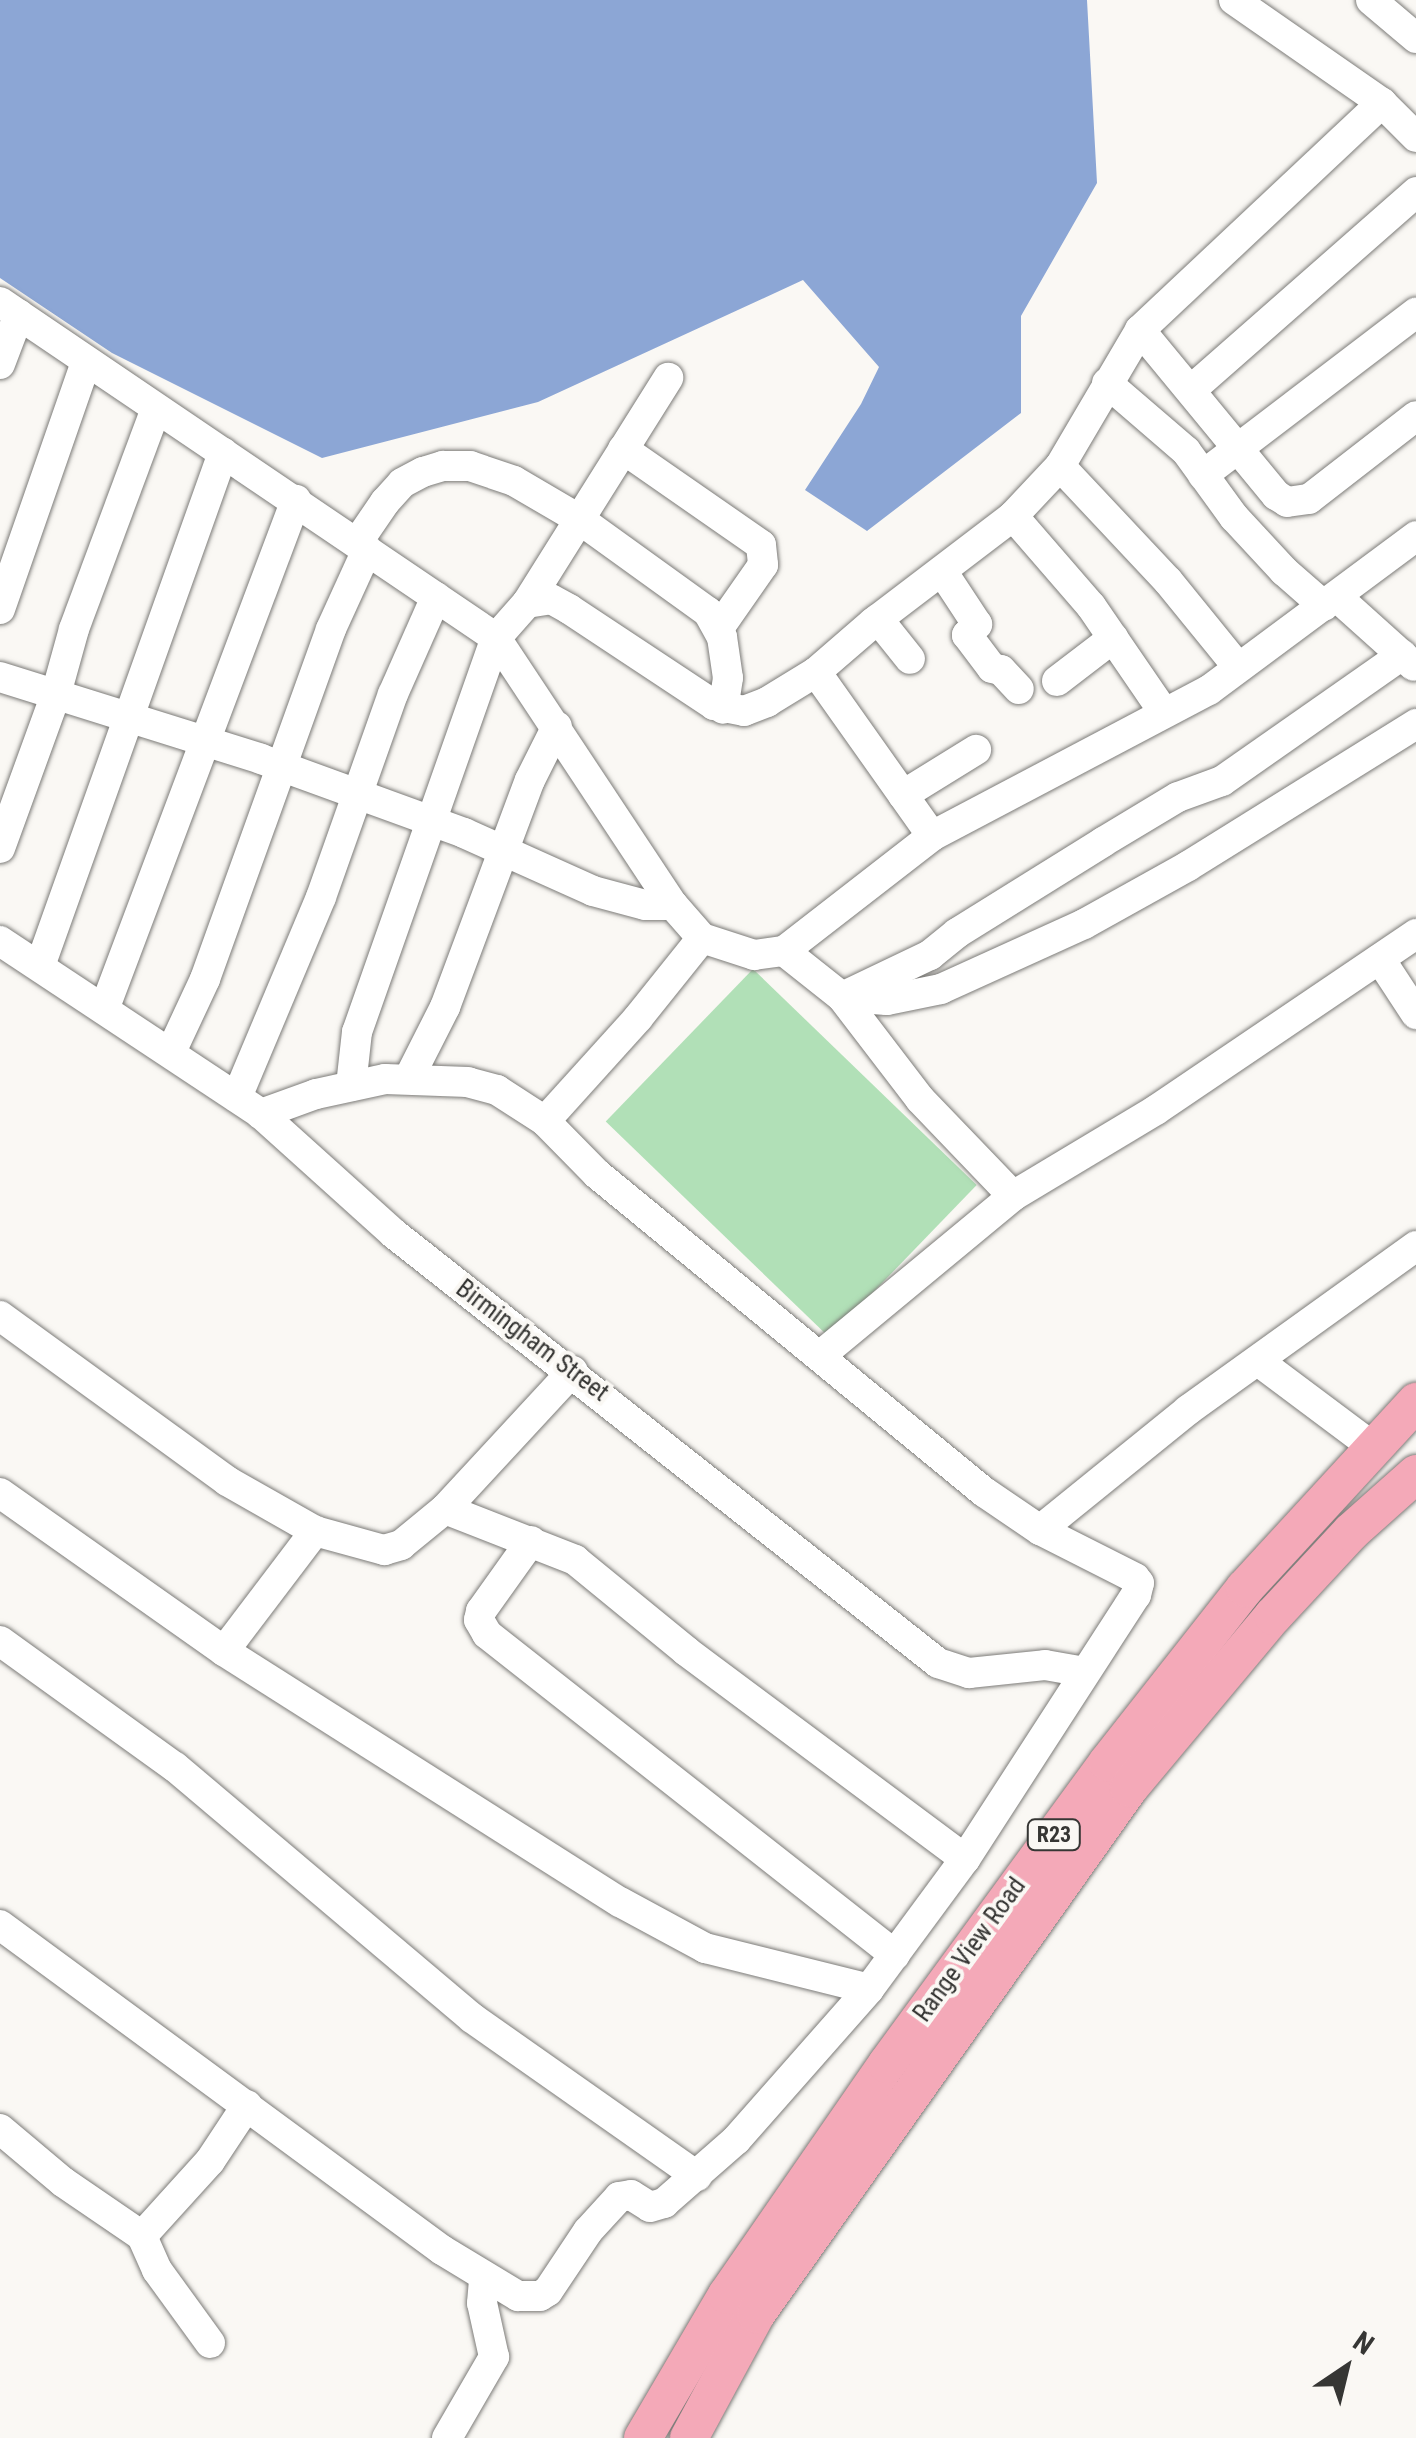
<!DOCTYPE html>
<html>
<head>
<meta charset="utf-8">
<style>
	body { margin:0 }
	#map { position:relative; width:1416px; height:2438px; overflow:hidden; background:#faf8f4; font-family:"Roboto Condensed",sans-serif }
	div>[style] { position:absolute }
	[style*='--x'] { left:calc(var(--x)*1px); top:calc(var(--y)*1px); width:calc(var(--w)*1px); rotate:calc(var(--a)*1deg) }
	.green>* { inset:0; background:#b1e0b7; transform-origin:0 0 }
	.water>* { inset:0; background:#8ca6d5 }
	.roads { filter:drop-shadow(0 0 2px #7c7b78) drop-shadow(0 0 2px #7c7b78) }
	.minor>* { height:30px; margin:-15px; padding:0 15px; transform-origin:15px; border-radius:15px; background:#fff }
	.major>* { height:38px; margin:-19px; padding:0 19px; transform-origin:19px; border-radius:19px; background:#f4a9b8 }
	span { translate:-50% -50%; white-space:nowrap; text-align:center; line-height:1.15; -webkit-text-stroke:8px #faf8f4; paint-order:stroke }
	.shield-label span { padding:2px 8px; background:#faf8f4; border:2px solid; border-radius:8px; -webkit-text-stroke-width:0 }
	.shield-label { font-size:22px; color:#363634; font-weight:700 }
	.street-label { font-size:25px; color:#363634 }
	.north { position:absolute; left:1296px; top:2318px; width:100px; height:100px; -webkit-text-stroke:8px #faf8f4; paint-order:stroke; rotate:35deg; font-size:28px; font-weight:700; line-height:40px; text-align:center; color:#363634 }
	.north::after { content:''; display:block; margin:auto; width:35px; height:45px; background:#363634; clip-path:polygon(50% 0,100% 100%,50% 72%,0 100%) }
</style>
</head>
<body>
<div id="map">
	<div class="green">
		<div style="left:753px;top:969px;width:311px;height:212px;rotate:44deg"></div>
	</div>
	<div class="water">
		<div style="clip-path:polygon(0 0,1087px 0,1097px 183px,1021px 316px,1021px 413px,867px 531px,805px 490px,861px 404px,879px 367px,803px 280px,538px 402px,322px 458px,112px 353px,0 278px)"></div>
	</div>
	<div class="roads">
		<div class="minor">
			<div style="--x:1234;--y:0;--w:180;--a:34.8"></div>
			<div style="--x:1382;--y:103;--w:48;--a:45"></div>
			<div style="--x:1371;--y:0;--w:59;--a:40.2"></div>
			<div style="--x:0;--y:302;--w:599;--a:34.11"></div>
			<div style="--x:496;--y:638;--w:320;--a:56.5"></div>
			<div style="--x:673;--y:905;--w:44;--a:48.7"></div>
			<div style="--x:702;--y:938;--w:55;--a:18.1"></div>
			<div style="--x:754;--y:955;--w:30;--a:-8"></div>
			<div style="--x:784;--y:951;--w:187;--a:-37.8"></div>
			<div style="--x:932;--y:836;--w:313;--a:-27.8"></div>
			<div style="--x:1209;--y:690;--w:258;--a:-36.6"></div>
			<div style="--x:1140;--y:330;--w:214;--a:50.5"></div>
			<div style="--x:1276;--y:495;--w:13;--a:32"></div>
			<div style="--x:1287;--y:502;--w:22;--a:-8"></div>
			<div style="--x:1309;--y:499;--w:135;--a:-37.8"></div>
			<div style="--x:0;--y:364;--w:53;--a:-69.2"></div>
			<div style="--x:1107;--y:383;--w:104;--a:40.7"></div>
			<div style="--x:1186;--y:451;--w:82;--a:54"></div>
			<div style="--x:1234;--y:517;--w:74;--a:47.2"></div>
			<div style="--x:1284;--y:571;--w:53;--a:41.2"></div>
			<div style="--x:1191;--y:390;--w:300;--a:-41.3"></div>
			<div style="--x:623;--y:449;--w:168;--a:34.8"></div>
			<div style="--x:761;--y:545;--w:20;--a:84"></div>
			<div style="--x:763;--y:565;--w:77;--a:124.9"></div>
			<div style="--x:1060;--y:466;--w:158;--a:46.8"></div>
			<div style="--x:1168;--y:581;--w:111;--a:50.9"></div>
			<div style="--x:1203;--y:475;--w:268;--a:-37.3"></div>
			<div style="--x:1013;--y:516;--w:119;--a:49.1"></div>
			<div style="--x:1091;--y:606;--w:127;--a:55.6"></div>
			<div style="--x:357;--y:543;--w:50;--a:-55.7"></div>
			<div style="--x:385;--y:502;--w:25;--a:-48"></div>
			<div style="--x:402;--y:483;--w:24;--a:-28"></div>
			<div style="--x:423;--y:472;--w:21;--a:-17"></div>
			<div style="--x:443;--y:466;--w:27;--a:0"></div>
			<div style="--x:470;--y:466;--w:46;--a:18.8"></div>
			<div style="--x:514;--y:481;--w:75;--a:30.3"></div>
			<div style="--x:579;--y:519;--w:159;--a:35.8"></div>
			<div style="--x:708;--y:612;--w:29;--a:61"></div>
			<div style="--x:722;--y:637;--w:41;--a:81.7"></div>
			<div style="--x:728;--y:678;--w:31;--a:99"></div>
			<div style="--x:942;--y:571;--w:64;--a:56.6"></div>
			<div style="--x:977;--y:624;--w:15;--a:132"></div>
			<div style="--x:967;--y:635;--w:41;--a:52.9"></div>
			<div style="--x:992;--y:668;--w:9;--a:13"></div>
			<div style="--x:1001;--y:670;--w:26;--a:47"></div>
			<div style="--x:1337;--y:597;--w:103;--a:41.9"></div>
			<div style="--x:527;--y:603;--w:266;--a:-57.9"></div>
			<div style="--x:0;--y:609;--w:262;--a:-70.8"></div>
			<div style="--x:878;--y:619;--w:51;--a:51.3"></div>
			<div style="--x:816;--y:672;--w:201;--a:54.7"></div>
			<div style="--x:0;--y:677;--w:274;--a:17.4"></div>
			<div style="--x:261;--y:759;--w:216;--a:20"></div>
			<div style="--x:464;--y:833;--w:141;--a:24.2"></div>
			<div style="--x:593;--y:891;--w:54;--a:15.1"></div>
			<div style="--x:645;--y:905;--w:28;--a:0"></div>
			<div style="--x:1057;--y:681;--w:71;--a:-37.5"></div>
			<div style="--x:903;--y:795;--w:86;--a:-31.7"></div>
			<div style="--x:0;--y:848;--w:164;--a:-70"></div>
			<div style="--x:56;--y:694;--w:67;--a:-74.5"></div>
			<div style="--x:74;--y:629;--w:235;--a:-69.6"></div>
			<div style="--x:0;--y:941;--w:313;--a:33.5"></div>
			<div style="--x:261;--y:1114;--w:178;--a:42"></div>
			<div style="--x:393;--y:1233;--w:694;--a:38.27"></div>
			<div style="--x:938;--y:1663;--w:33;--a:18"></div>
			<div style="--x:969;--y:1673;--w:76;--a:-6"></div>
			<div style="--x:1045;--y:1665;--w:39;--a:10"></div>
			<div style="--x:784;--y:951;--w:74;--a:38.4"></div>
			<div style="--x:842;--y:997;--w:45;--a:3.8"></div>
			<div style="--x:887;--y:1000;--w:55;--a:-11.5"></div>
			<div style="--x:941;--y:989;--w:157;--a:-24.4"></div>
			<div style="--x:1084;--y:924;--w:119;--a:-29.1"></div>
			<div style="--x:1188;--y:866;--w:269;--a:-31.9"></div>
			<div style="--x:1380;--y:959;--w:66;--a:56.8"></div>
			<div style="--x:40;--y:966;--w:545;--a:-70.37"></div>
			<div style="--x:105;--y:1007;--w:542;--a:-69.36"></div>
			<div style="--x:171;--y:1052;--w:81;--a:-65"></div>
			<div style="--x:205;--y:979;--w:372;--a:-70.2"></div>
			<div style="--x:331;--y:629;--w:87;--a:-65.5"></div>
			<div style="--x:409;--y:1078;--w:80;--a:-63.1"></div>
			<div style="--x:445;--y:1007;--w:242;--a:-69.5"></div>
			<div style="--x:530;--y:780;--w:60;--a:-63.4"></div>
			<div style="--x:351;--y:1086;--w:54;--a:-83.7"></div>
			<div style="--x:357;--y:1032;--w:418;--a:-70.6"></div>
			<div style="--x:496;--y:638;--w:47;--a:-48.5"></div>
			<div style="--x:527;--y:603;--w:24;--a:-9"></div>
			<div style="--x:551;--y:599;--w:21;--a:29"></div>
			<div style="--x:569;--y:609;--w:174;--a:33.5"></div>
			<div style="--x:714;--y:705;--w:31;--a:11"></div>
			<div style="--x:744;--y:711;--w:25;--a:-21"></div>
			<div style="--x:767;--y:702;--w:57;--a:-31.5"></div>
			<div style="--x:816;--y:672;--w:77;--a:-40.8"></div>
			<div style="--x:874;--y:622;--w:175;--a:-37.3"></div>
			<div style="--x:1013;--y:516;--w:69;--a:-46.8"></div>
			<div style="--x:1060;--y:466;--w:158;--a:-59.5"></div>
			<div style="--x:1140;--y:330;--w:332;--a:-43.2"></div>
			<div style="--x:237;--y:1097;--w:217;--a:-67.2"></div>
			<div style="--x:321;--y:897;--w:215;--a:-70.5"></div>
			<div style="--x:393;--y:694;--w:106;--a:-66.1"></div>
			<div style="--x:545;--y:1121;--w:139;--a:-47.9"></div>
			<div style="--x:638;--y:1018;--w:102;--a:-51.3"></div>
			<div style="--x:1013;--y:1196;--w:134;--a:-133.8"></div>
			<div style="--x:920;--y:1099;--w:128;--a:-127.4"></div>
			<div style="--x:842;--y:997;--w:98;--a:-25.5"></div>
			<div style="--x:930;--y:955;--w:35;--a:-39"></div>
			<div style="--x:957;--y:933;--w:172;--a:-31.9"></div>
			<div style="--x:1103;--y:842;--w:87;--a:-31"></div>
			<div style="--x:1178;--y:797;--w:47;--a:-20"></div>
			<div style="--x:1222;--y:781;--w:220;--a:-35"></div>
			<div style="--x:0;--y:1316;--w:281;--a:36"></div>
			<div style="--x:227;--y:1481;--w:101;--a:29.6"></div>
			<div style="--x:315;--y:1531;--w:72;--a:15.4"></div>
			<div style="--x:384;--y:1550;--w:18;--a:-16"></div>
			<div style="--x:401;--y:1545;--w:57;--a:-39.3"></div>
			<div style="--x:445;--y:1509;--w:188;--a:-47.2"></div>
			<div style="--x:821;--y:1355;--w:249;--a:-39.6"></div>
			<div style="--x:1013;--y:1196;--w:167;--a:-31"></div>
			<div style="--x:1156;--y:1110;--w:314;--a:-34.1"></div>
			<div style="--x:1258;--y:1361;--w:144;--a:36.8"></div>
			<div style="--x:0;--y:1493;--w:274;--a:35.2"></div>
			<div style="--x:224;--y:1651;--w:469;--a:32.4"></div>
			<div style="--x:620;--y:1902;--w:97;--a:28.4"></div>
			<div style="--x:705;--y:1948;--w:169;--a:14"></div>
			<div style="--x:445;--y:1509;--w:140;--a:21.4"></div>
			<div style="--x:575;--y:1560;--w:144;--a:39.3"></div>
			<div style="--x:686;--y:1651;--w:348;--a:36.7"></div>
			<div style="--x:1040;--y:1530;--w:191;--a:-39"></div>
			<div style="--x:1188;--y:1410;--w:281;--a:-35.7"></div>
			<div style="--x:531;--y:1541;--w:86;--a:125.5"></div>
			<div style="--x:481;--y:1611;--w:9;--a:103"></div>
			<div style="--x:479;--y:1620;--w:16;--a:60"></div>
			<div style="--x:487;--y:1634;--w:519;--a:38.19"></div>
			<div style="--x:0;--y:1641;--w:216;--a:35.8"></div>
			<div style="--x:175;--y:1767;--w:389;--a:40.2"></div>
			<div style="--x:472;--y:2018;--w:275;--a:35.1"></div>
			<div style="--x:224;--y:1651;--w:151;--a:-52.8"></div>
			<div style="--x:0;--y:1925;--w:549;--a:36.33"></div>
			<div style="--x:442;--y:2250;--w:89;--a:31.2"></div>
			<div style="--x:518;--y:2296;--w:22;--a:0"></div>
			<div style="--x:540;--y:2296;--w:9;--a:-32"></div>
			<div style="--x:548;--y:2291;--w:72;--a:-56.3"></div>
			<div style="--x:588;--y:2231;--w:46;--a:-47.6"></div>
			<div style="--x:619;--y:2197;--w:12;--a:-9"></div>
			<div style="--x:631;--y:2195;--w:22;--a:32"></div>
			<div style="--x:650;--y:2207;--w:15;--a:-16"></div>
			<div style="--x:664;--y:2203;--w:96;--a:-41.2"></div>
			<div style="--x:736;--y:2140;--w:201;--a:-48.6"></div>
			<div style="--x:869;--y:1989;--w:162;--a:-53.6"></div>
			<div style="--x:965;--y:1859;--w:315;--a:-57.1"></div>
			<div style="--x:1136;--y:1595;--w:12;--a:-76"></div>
			<div style="--x:1139;--y:1583;--w:6;--a:-129"></div>
			<div style="--x:1135;--y:1578;--w:106;--a:-153.2"></div>
			<div style="--x:1040;--y:1530;--w:68;--a:-145.8"></div>
			<div style="--x:984;--y:1492;--w:501;--a:-140.59"></div>
			<div style="--x:597;--y:1174;--w:74;--a:-134.5"></div>
			<div style="--x:545;--y:1121;--w:57;--a:-147.1"></div>
			<div style="--x:497;--y:1090;--w:30;--a:-165"></div>
			<div style="--x:468;--y:1082;--w:83;--a:-177.9"></div>
			<div style="--x:385;--y:1079;--w:71;--a:167.7"></div>
			<div style="--x:316;--y:1094;--w:59;--a:160"></div>
			<div style="--x:0;--y:2129;--w:82;--a:40.1"></div>
			<div style="--x:63;--y:2182;--w:96;--a:34.4"></div>
			<div style="--x:210;--y:2343;--w:90;--a:-126"></div>
			<div style="--x:157;--y:2270;--w:37;--a:-114"></div>
			<div style="--x:142;--y:2236;--w:101;--a:-47.8"></div>
			<div style="--x:210;--y:2161;--w:67;--a:-56.5"></div>
			<div style="--x:447;--y:2438;--w:94;--a:-59.9"></div>
			<div style="--x:494;--y:2357;--w:55;--a:-102.5"></div>
			<div style="--x:482;--y:2303;--w:25;--a:-85"></div>
		</div>
		<div class="major">
			<div style="--x:643;--y:2438;--w:166;--a:-59.6"></div>
			<div style="--x:727;--y:2295;--w:281;--a:-55.3"></div>
			<div style="--x:887;--y:2064;--w:374;--a:-53.8"></div>
			<div style="--x:1108;--y:1762;--w:221;--a:-51.8"></div>
			<div style="--x:1245;--y:1588;--w:253;--a:-47.4"></div>
			<div style="--x:689;--y:2438;--w:141;--a:-61.6"></div>
			<div style="--x:756;--y:2314;--w:645;--a:-54.66"></div>
			<div style="--x:1129;--y:1788;--w:224;--a:-50.1"></div>
			<div style="--x:1273;--y:1616;--w:115;--a:-47.1"></div>
			<div style="--x:1351;--y:1532;--w:87;--a:-41.7"></div>
		</div>
	</div>
	<div class="shield-label">
		<span style="left:1054px;top:1835px">R23</span>
	</div>
	<div class="street-label">
		<span style="left:532px;top:1341px;rotate:37deg">Birmingham Street</span>
		<span style="left:970px;top:1950px;rotate:-54deg">Range View Road</span>
	</div>
	<div class="north">N</div>
</div>
</body>
</html>
